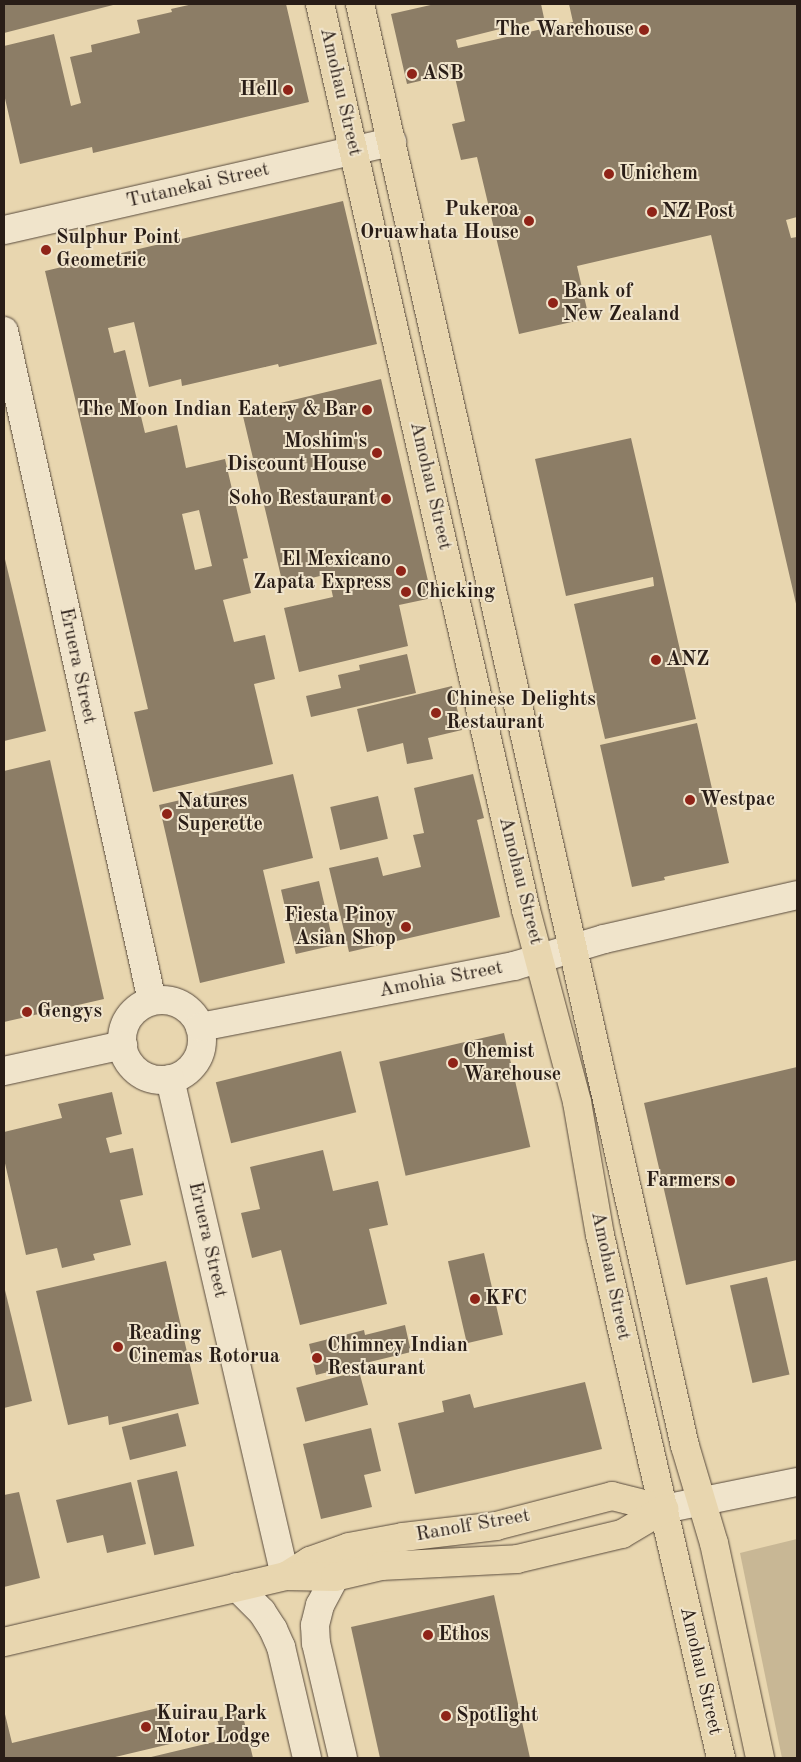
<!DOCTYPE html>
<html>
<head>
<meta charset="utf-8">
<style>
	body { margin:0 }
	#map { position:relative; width:801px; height:1762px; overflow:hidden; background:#e8d6af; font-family:"Old Standard TT",serif }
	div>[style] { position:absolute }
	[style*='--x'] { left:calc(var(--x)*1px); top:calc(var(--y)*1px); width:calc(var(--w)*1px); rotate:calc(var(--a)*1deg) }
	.green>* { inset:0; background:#c8b795 }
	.building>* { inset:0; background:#8c7d66; transform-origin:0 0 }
	.roads { filter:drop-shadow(0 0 1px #594b3d) drop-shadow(0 0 1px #594b3d) }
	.minor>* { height:28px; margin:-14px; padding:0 14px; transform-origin:14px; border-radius:14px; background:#f0e4cb }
	.minor>.ring { margin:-14px; padding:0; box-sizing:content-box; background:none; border:28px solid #f0e4cb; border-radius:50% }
	.major>* { height:28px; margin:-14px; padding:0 14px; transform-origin:14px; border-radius:14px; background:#e8d6af }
	.dots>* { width:14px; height:14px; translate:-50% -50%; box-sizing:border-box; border:2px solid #f0e4cb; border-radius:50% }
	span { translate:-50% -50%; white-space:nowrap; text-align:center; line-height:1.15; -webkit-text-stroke:4px #f0e4cb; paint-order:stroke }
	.poi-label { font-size:20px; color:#291d17; font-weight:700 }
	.right { translate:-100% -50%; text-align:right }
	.left { translate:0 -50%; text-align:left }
	.street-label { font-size:20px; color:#291d17 }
	.frame { position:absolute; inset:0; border:5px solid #291d17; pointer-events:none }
</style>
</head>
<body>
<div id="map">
	<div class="green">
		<div style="clip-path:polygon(797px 1539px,797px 1758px,782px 1758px,740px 1553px)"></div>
	</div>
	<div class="building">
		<div style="clip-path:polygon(4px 4px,117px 4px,4px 33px)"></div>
		<div style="clip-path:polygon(193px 4px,286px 4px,309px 102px,93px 153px,92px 147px,20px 164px,4px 94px,4px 46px,54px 34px,71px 106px,81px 103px,70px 57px,92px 52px,91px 45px,140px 33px,137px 20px,172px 12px,171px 9px)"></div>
		<div style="clip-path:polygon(435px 4px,541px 4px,544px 18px,456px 40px,458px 48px,573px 22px,569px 4px,797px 4px,797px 217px,786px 220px,791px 238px,797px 237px,797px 608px,711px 235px,577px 266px,589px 318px,519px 334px,477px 157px,461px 160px,452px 124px,465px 121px,454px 73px,407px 84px,391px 14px)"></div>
		<div style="clip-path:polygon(evenodd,343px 201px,377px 344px,279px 367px,278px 364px,182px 386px,181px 379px,149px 387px,134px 322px,108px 328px,114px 353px,125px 350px,145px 433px,177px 425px,186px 468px,225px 459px,248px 558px,243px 559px,251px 593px,223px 600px,234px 642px,265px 635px,275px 679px,254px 684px,273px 764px,153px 792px,134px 712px,148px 709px,45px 271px,343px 201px,199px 510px,212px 566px,195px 570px,182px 514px,199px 510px)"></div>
		<div style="clip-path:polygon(381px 379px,432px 598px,399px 605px,408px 646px,299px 672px,284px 608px,333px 597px,328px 574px,283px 585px,242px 412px)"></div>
		<div style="clip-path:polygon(631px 438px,696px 719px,605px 739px,574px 604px,654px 586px,653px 577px,566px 596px,535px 459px)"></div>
		<div style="clip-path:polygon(4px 555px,46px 731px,4px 741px)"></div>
		<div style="clip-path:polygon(407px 654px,416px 693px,311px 717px,306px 696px,341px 688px,338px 675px,360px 670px,359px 665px)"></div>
		<div style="clip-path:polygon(452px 686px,462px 730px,428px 738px,433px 759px,407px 764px,403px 743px,367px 752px,357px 709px)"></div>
		<div style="clip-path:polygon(697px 723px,729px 863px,664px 877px,665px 880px,632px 887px,600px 745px)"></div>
		<div style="clip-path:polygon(50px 760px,104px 999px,4px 1022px,4px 771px)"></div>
		<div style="clip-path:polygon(293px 774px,313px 858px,263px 870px,285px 963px,200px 983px,159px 805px)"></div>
		<div style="clip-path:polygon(473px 774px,484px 818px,477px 820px,500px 917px,349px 952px,329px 868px,378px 857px,383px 876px,421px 867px,413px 835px,424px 833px,414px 788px)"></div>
		<div style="left:378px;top:796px;width:44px;height:49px;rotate:77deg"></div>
		<div style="left:319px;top:881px;width:66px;height:39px;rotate:77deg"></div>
		<div style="left:504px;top:1033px;width:117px;height:128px;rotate:77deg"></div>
		<div style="left:341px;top:1051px;width:63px;height:129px;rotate:76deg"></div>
		<div style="clip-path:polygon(797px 1067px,797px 1260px,686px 1285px,644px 1103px)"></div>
		<div style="clip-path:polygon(112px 1092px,122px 1134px,106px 1138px,110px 1153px,133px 1148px,143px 1195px,120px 1200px,131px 1245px,93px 1254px,95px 1260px,62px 1268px,57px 1248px,26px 1255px,4px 1159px,4px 1132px,62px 1118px,58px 1104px)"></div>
		<div style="clip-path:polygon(323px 1150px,333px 1191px,378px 1181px,388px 1225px,369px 1229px,387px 1304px,300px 1325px,281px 1250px,252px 1258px,241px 1213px,260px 1209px,250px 1167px)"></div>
		<div style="left:484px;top:1253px;width:84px;height:37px;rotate:77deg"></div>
		<div style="clip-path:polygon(166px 1261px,199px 1404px,109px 1425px,108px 1416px,68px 1425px,36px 1291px)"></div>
		<div style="left:767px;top:1277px;width:100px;height:38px;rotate:77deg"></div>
		<div style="clip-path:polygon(4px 1286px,32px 1401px,4px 1408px)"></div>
		<div style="clip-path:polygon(405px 1325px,411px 1352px,316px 1375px,309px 1344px,364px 1330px,365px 1335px)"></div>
		<div style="left:359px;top:1371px;width:35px;height:65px;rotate:75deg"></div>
		<div style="clip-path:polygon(585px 1382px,602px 1449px,415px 1494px,398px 1423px,444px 1412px,442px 1401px,470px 1394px,474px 1408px)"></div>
		<div style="left:178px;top:1413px;width:34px;height:58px;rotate:76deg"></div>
		<div style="clip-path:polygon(371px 1428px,381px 1471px,364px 1475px,372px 1507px,321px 1519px,303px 1444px)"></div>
		<div style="left:177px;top:1471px;width:77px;height:41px;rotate:77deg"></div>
		<div style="clip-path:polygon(131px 1482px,146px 1544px,107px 1553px,103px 1535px,67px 1543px,56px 1500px)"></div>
		<div style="clip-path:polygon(19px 1492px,40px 1578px,4px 1587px,4px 1495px)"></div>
		<div style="clip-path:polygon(494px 1595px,530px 1758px,380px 1758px,351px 1627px)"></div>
		<div style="clip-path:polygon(166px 1706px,174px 1743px,111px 1758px,4px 1758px,4px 1710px,12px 1743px)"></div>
		<div style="clip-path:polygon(242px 1712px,253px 1758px,147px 1758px,222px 1740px,217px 1718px)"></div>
	</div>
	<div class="roads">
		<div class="minor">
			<div style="--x:4;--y:230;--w:398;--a:-12.8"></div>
			<div style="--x:4;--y:331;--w:686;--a:77.54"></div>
			<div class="ring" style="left:122px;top:1000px;width:52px;height:52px"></div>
			<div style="--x:200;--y:1027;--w:320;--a:-11"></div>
			<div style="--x:514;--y:966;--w:94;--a:-16.7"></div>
			<div style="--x:604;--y:939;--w:198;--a:-12.8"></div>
			<div style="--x:4;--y:1071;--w:122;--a:-12.3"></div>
			<div style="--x:170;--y:1079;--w:510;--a:76.97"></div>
			<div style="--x:664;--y:1509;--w:136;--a:-11.5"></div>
			<div style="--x:335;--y:1577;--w:32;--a:118"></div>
			<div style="--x:320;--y:1605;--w:21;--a:104"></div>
			<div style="--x:315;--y:1625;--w:18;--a:87"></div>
			<div style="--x:316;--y:1643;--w:118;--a:76.8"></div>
			<div style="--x:237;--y:1587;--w:35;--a:45"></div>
			<div style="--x:262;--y:1612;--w:20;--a:57"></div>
			<div style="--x:273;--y:1629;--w:20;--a:66"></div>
			<div style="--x:281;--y:1647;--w:114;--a:76.8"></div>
		</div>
		<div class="major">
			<div style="--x:320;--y:4;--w:929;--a:77.19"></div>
			<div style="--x:526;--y:910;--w:199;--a:75.1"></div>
			<div style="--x:577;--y:1102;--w:135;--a:80.2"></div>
			<div style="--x:600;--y:1235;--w:537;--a:76.97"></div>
			<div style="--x:360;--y:4;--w:1478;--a:77.3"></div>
			<div style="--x:685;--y:1446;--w:101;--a:73.4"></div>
			<div style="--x:714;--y:1543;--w:220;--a:77.9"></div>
			<div style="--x:289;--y:1574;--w:25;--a:-32"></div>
			<div style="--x:310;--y:1561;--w:41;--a:-19.7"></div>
			<div style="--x:349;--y:1547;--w:55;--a:-10.5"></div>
			<div style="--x:403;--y:1537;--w:94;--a:-6.7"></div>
			<div style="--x:496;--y:1526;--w:120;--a:-14.5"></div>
			<div style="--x:612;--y:1496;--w:54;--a:14"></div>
			<div style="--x:4;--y:1642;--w:289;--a:-13.2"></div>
			<div style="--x:285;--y:1576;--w:50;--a:1.1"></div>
			<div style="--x:335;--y:1577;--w:47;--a:-13.4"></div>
			<div style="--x:381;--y:1566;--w:136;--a:-2.9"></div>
			<div style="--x:517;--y:1559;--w:108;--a:-13.4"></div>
			<div style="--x:622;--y:1534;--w:49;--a:-30.8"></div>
		</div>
	</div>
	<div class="dots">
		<div style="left:644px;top:30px;background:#8f2418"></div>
		<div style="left:412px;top:74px;background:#8f2418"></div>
		<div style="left:288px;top:90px;background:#8f2418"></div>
		<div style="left:609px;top:174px;background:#8f2418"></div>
		<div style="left:652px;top:212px;background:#8f2418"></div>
		<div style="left:529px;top:221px;background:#8f2418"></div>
		<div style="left:46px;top:250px;background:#8f2418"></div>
		<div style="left:553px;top:303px;background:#8f2418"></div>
		<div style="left:367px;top:410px;background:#8f2418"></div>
		<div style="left:377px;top:453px;background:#8f2418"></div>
		<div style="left:386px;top:499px;background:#8f2418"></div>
		<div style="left:401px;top:571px;background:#8f2418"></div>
		<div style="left:406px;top:592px;background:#8f2418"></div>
		<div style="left:656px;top:660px;background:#8f2418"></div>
		<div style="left:436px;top:713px;background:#8f2418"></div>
		<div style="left:690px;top:800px;background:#8f2418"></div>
		<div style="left:167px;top:814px;background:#8f2418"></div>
		<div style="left:406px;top:927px;background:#8f2418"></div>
		<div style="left:27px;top:1012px;background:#8f2418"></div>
		<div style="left:453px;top:1063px;background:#8f2418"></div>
		<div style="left:730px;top:1181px;background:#8f2418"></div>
		<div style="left:475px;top:1299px;background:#8f2418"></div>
		<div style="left:118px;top:1347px;background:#8f2418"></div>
		<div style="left:317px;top:1358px;background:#8f2418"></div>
		<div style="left:428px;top:1635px;background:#8f2418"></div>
		<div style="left:446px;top:1716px;background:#8f2418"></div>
		<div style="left:146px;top:1727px;background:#8f2418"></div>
	</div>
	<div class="poi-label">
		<span class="right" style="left:634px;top:30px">The Warehouse</span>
		<span class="left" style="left:422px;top:74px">ASB</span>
		<span class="right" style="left:278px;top:90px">Hell</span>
		<span class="left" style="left:619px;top:174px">Unichem</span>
		<span class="right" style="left:519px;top:222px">Pukeroa<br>Oruawhata House</span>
		<span class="left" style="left:662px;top:212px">NZ Post</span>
		<span class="left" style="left:56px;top:250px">Sulphur Point<br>Geometric</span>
		<span class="left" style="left:563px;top:304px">Bank of<br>New Zealand</span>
		<span class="right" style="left:357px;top:410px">The Moon Indian Eatery &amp; Bar</span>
		<span class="right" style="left:367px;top:454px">Moshim's<br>Discount House</span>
		<span class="right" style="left:376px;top:499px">Soho Restaurant</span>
		<span class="right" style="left:391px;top:572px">El Mexicano<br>Zapata Express</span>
		<span class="left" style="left:416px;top:592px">Chicking</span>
		<span class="left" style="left:666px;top:660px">ANZ</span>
		<span class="left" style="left:446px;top:712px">Chinese Delights<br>Restaurant</span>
		<span class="left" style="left:700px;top:800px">Westpac</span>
		<span class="left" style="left:177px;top:814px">Natures<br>Superette</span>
		<span class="right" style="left:396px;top:928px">Fiesta Pinoy<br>Asian Shop</span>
		<span class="left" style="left:37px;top:1012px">Gengys</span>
		<span class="left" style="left:463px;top:1064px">Chemist<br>Warehouse</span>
		<span class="right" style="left:720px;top:1181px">Farmers</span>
		<span class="left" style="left:485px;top:1299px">KFC</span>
		<span class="left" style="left:128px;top:1346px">Reading<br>Cinemas Rotorua</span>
		<span class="left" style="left:327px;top:1358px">Chimney Indian<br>Restaurant</span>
		<span class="left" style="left:438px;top:1635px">Ethos</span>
		<span class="left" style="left:156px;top:1726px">Kuirau Park<br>Motor Lodge</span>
		<span class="left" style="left:456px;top:1716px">Spotlight</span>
	</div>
	<div class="street-label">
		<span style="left:340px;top:92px;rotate:77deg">Amohau Street</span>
		<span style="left:198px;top:186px;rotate:-13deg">Tutanekai Street</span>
		<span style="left:430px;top:486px;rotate:77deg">Amohau Street</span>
		<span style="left:77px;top:666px;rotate:78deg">Eruera Street</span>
		<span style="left:520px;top:881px;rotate:76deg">Amohau Street</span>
		<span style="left:441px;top:980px;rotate:-11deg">Amohia Street</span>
		<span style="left:207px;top:1240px;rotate:77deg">Eruera Street</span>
		<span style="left:610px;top:1276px;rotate:78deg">Amohau Street</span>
		<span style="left:473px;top:1526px;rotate:-10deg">Ranolf Street</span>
		<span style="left:700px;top:1671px;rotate:77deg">Amohau Street</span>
	</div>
	<div class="frame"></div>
</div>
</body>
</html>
